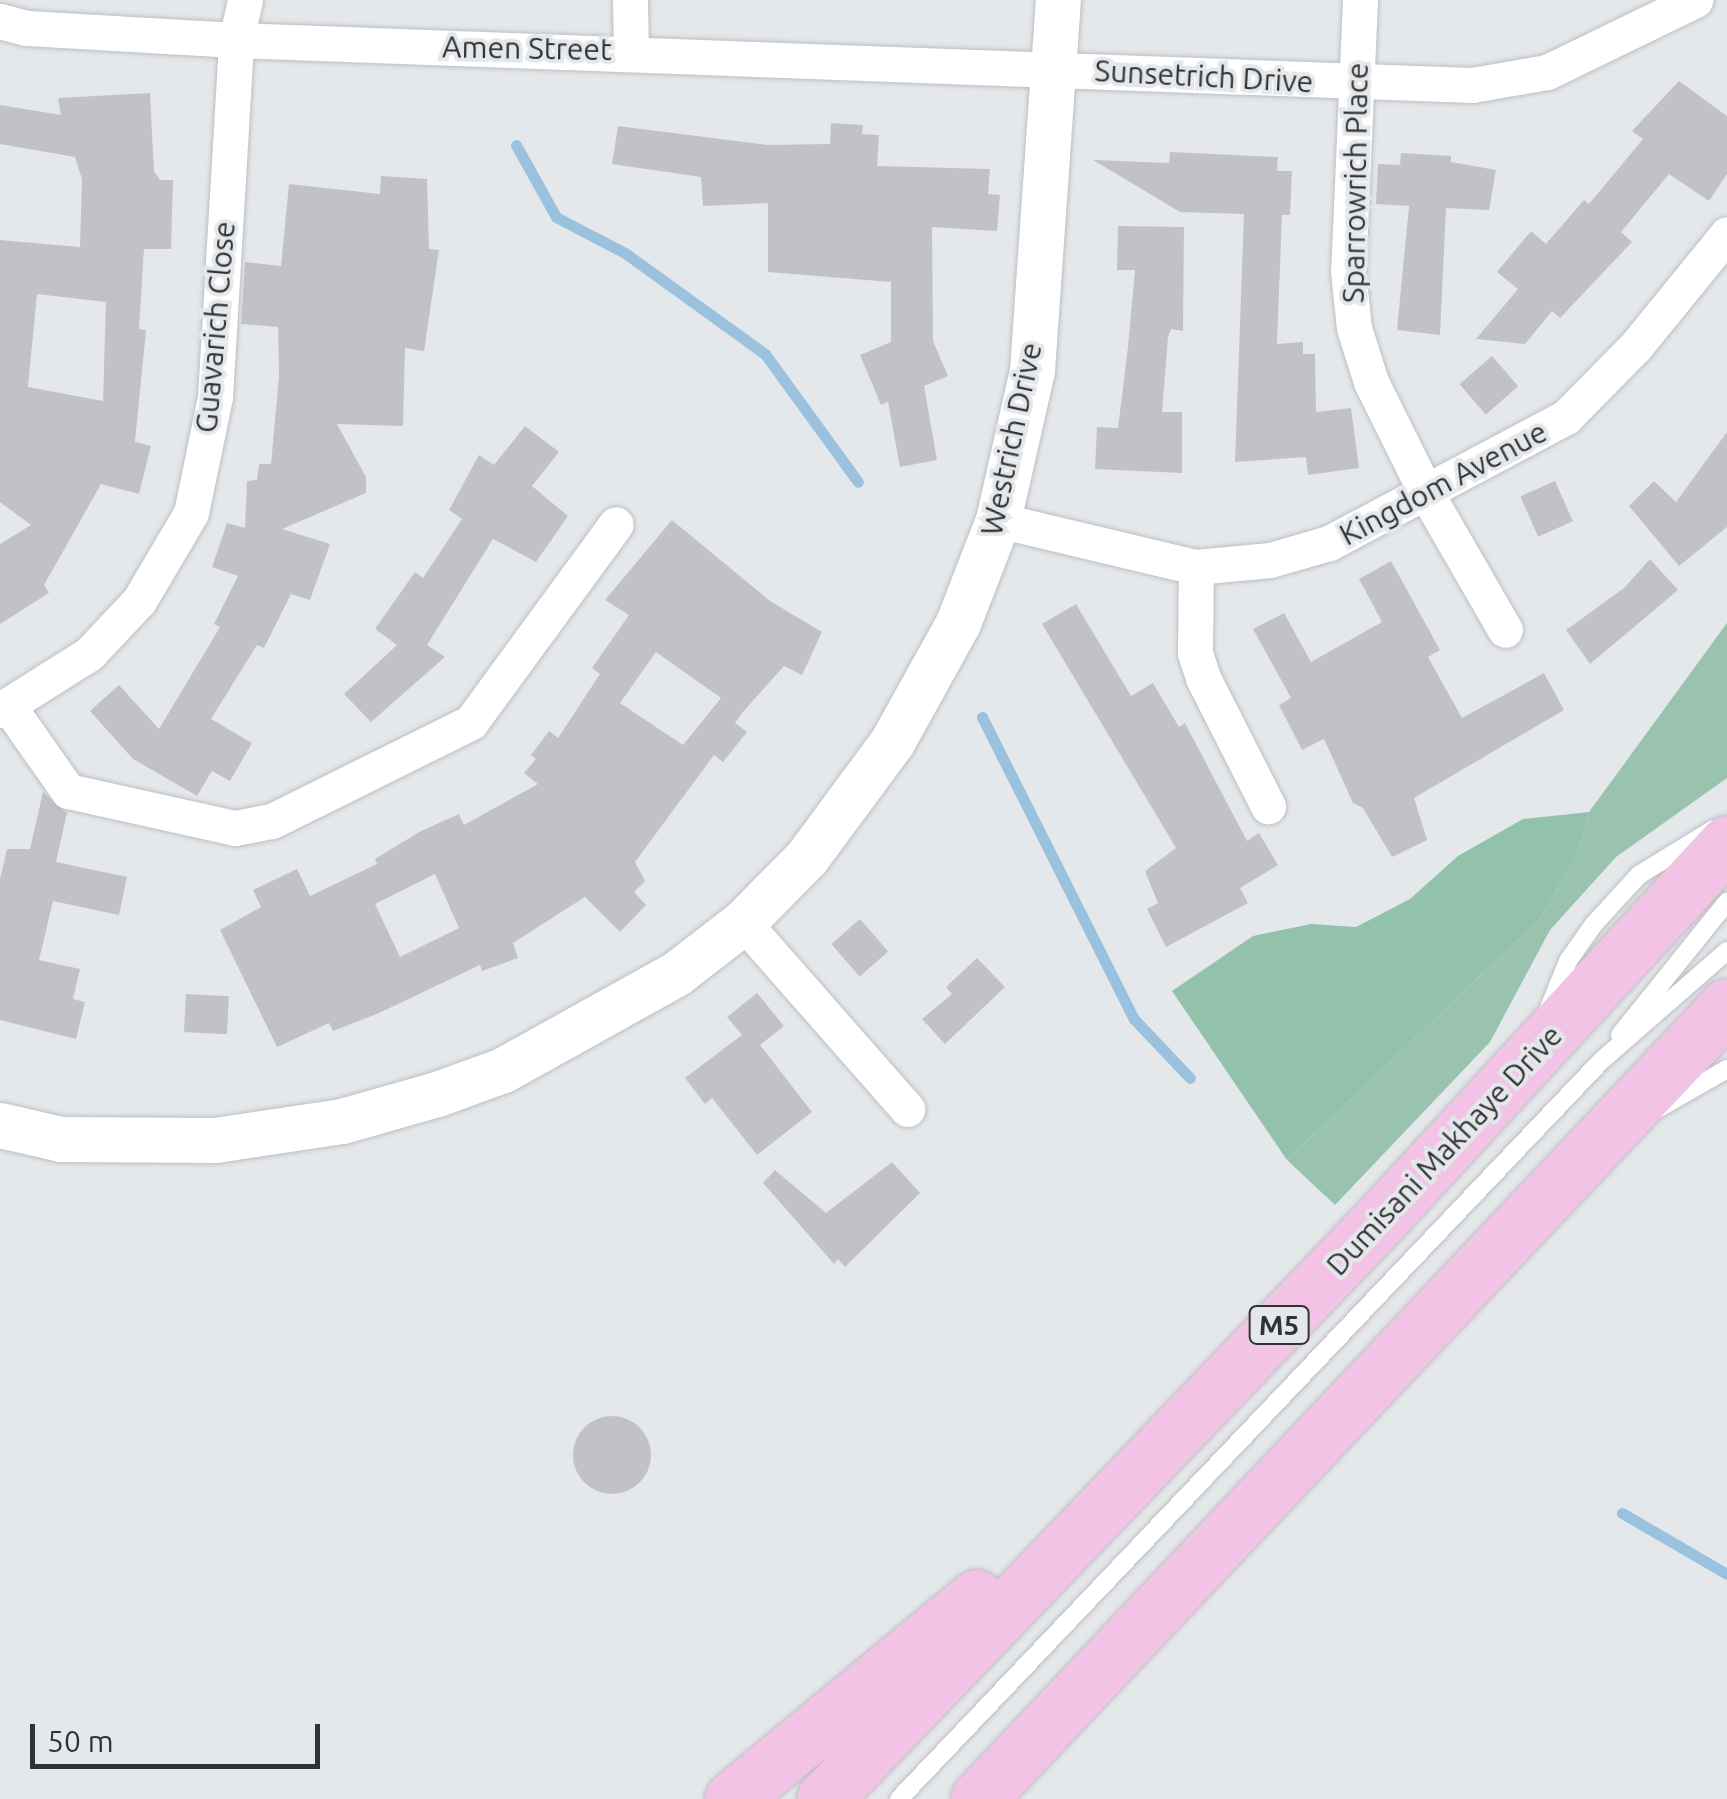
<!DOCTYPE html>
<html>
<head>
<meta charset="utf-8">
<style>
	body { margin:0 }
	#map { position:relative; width:1727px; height:1799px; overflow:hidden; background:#e5e8eb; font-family:Ubuntu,sans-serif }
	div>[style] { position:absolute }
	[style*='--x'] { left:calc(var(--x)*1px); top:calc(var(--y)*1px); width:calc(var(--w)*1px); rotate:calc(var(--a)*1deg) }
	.green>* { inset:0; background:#99c2af }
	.forest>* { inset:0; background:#93c2ac }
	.stream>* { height:11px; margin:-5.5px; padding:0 5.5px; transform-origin:5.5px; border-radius:5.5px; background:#9ac2de }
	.building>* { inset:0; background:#c2c2c6; transform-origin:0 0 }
	.round { border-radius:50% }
	.roads { filter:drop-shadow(0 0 2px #bdbfc2) drop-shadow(0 0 2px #bdbfc2) }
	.service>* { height:18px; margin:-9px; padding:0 9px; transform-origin:9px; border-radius:9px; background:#fff }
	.minor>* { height:35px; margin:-17.5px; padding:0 17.5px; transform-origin:17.5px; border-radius:17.5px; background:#fff }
	.tertiary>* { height:45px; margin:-22.5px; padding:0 22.5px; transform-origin:22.5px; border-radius:22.5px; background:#fff }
	.primary>* { height:55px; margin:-27.5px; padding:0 27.5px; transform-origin:27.5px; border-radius:27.5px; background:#f3c3e6 }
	span { translate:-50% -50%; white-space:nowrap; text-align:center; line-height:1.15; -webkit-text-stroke:8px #e5e8eb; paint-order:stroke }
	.shield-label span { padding:2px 8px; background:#e5e8eb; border:2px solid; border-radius:8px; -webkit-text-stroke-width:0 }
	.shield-label { font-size:28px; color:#313234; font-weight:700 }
	.street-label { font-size:30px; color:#313234 }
	.scale { position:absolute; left:30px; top:1724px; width:290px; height:45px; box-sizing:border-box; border:5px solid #313234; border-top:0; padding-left:12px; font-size:30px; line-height:35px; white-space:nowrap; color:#313234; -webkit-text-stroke:8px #e5e8eb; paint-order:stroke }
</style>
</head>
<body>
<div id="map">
	<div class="green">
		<div style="clip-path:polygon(1727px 623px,1727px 778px,1616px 857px,1550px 930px,1490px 1042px,1335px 1205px,1287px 1160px,1540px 919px,1578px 853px,1589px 812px)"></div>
	</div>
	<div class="forest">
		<div style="clip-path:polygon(1589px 812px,1578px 853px,1540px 919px,1287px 1160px,1172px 991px,1253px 936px,1311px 924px,1356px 927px,1410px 899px,1458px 856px,1523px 819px)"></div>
	</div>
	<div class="stream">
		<div style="--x:516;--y:145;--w:82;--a:60.9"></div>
		<div style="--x:556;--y:217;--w:78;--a:27.6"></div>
		<div style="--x:625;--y:253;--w:173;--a:35.8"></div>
		<div style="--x:765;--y:354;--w:158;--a:54"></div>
		<div style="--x:982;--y:717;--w:338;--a:63.3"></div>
		<div style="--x:1134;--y:1019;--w:81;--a:46.5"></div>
		<div style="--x:1622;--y:1513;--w:121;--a:30.2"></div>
	</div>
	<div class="building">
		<div style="clip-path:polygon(1679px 81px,1727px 116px,1727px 174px,1709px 201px,1669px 174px,1621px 232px,1632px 242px,1560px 318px,1552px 311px,1525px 344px,1476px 339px,1518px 289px,1497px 272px,1531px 231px,1546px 244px,1584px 200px,1589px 204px,1643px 139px,1632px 131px)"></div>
		<div style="clip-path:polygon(evenodd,150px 93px,154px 171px,160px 180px,173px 180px,171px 249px,144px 249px,139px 329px,146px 330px,135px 442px,151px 446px,139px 494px,101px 484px,44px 585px,49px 593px,0 624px,0 544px,31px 525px,0 502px,0 240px,80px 247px,82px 179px,75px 157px,0 144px,0 105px,61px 115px,58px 98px,150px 93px,37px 294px,106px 302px,103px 401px,28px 387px,37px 294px)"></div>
		<div style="clip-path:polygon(831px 123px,863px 125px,862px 134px,879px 135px,877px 166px,990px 169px,988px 194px,1000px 195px,997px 231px,932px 227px,933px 341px,948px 376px,924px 386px,937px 460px,900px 467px,888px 402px,881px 405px,860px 355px,891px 342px,891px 282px,768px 272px,768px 203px,703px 206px,701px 177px,612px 164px,618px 126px,767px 145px,830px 144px)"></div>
		<div style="clip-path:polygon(1170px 152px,1278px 157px,1277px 171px,1292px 171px,1290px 215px,1282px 215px,1277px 344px,1303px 342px,1303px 354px,1315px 354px,1316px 412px,1351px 408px,1359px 468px,1308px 475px,1306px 457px,1235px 462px,1244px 214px,1180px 212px,1093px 160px,1169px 163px)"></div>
		<div style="clip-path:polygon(1401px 153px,1451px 156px,1451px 162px,1496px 170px,1489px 210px,1446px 208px,1440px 335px,1397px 330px,1409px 206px,1376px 204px,1378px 164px,1400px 165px)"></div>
		<div style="clip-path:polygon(381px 176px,427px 179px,429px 249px,439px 250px,424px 351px,405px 348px,403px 426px,337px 424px,366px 477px,366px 493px,282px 529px,330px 544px,310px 600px,291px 594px,264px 648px,257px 645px,211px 719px,252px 743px,230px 781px,212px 771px,197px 796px,133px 759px,90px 711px,119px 685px,159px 729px,220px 627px,214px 624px,238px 576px,212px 567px,227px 523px,245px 528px,247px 481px,257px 480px,259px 464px,271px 464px,279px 376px,278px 327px,241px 324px,245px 262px,281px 266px,289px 184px,380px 194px)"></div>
		<div style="clip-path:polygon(1118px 226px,1184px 227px,1183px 331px,1171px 329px,1168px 337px,1162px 412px,1182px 412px,1182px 473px,1095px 469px,1097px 427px,1118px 428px,1128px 347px,1135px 270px,1117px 270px)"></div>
		<div style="left:1492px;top:356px;width:40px;height:43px;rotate:49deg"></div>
		<div style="clip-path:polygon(525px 426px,559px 452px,532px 486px,568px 516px,536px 562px,493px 539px,427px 645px,445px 657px,371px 722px,344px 694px,397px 645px,375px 629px,415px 572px,423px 578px,462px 519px,449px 510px,479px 455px,494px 465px)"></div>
		<div style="clip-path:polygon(1727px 432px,1727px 527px,1679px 566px,1629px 506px,1654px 481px,1676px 502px)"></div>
		<div style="left:1555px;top:481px;width:44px;height:38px;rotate:66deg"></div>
		<div style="clip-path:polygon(evenodd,672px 520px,770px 601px,822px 632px,802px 675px,784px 666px,742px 713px,735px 723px,747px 732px,723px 762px,714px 755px,635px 862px,645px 881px,634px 892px,646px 905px,620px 932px,585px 897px,513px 943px,518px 958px,482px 971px,480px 965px,379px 1013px,333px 1031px,329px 1023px,277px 1047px,220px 930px,261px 907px,253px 890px,297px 869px,310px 896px,377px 864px,375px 859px,421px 831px,459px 814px,464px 825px,538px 784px,524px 773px,536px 759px,531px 755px,549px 731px,558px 738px,600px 674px,592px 668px,629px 615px,605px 600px,672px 520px,656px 652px,721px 698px,683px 745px,620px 703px,656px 652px,672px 520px,435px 874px,459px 928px,400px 957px,375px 904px,435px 874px)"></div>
		<div style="clip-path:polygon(1650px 559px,1678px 590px,1590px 664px,1566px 630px,1624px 588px)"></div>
		<div style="clip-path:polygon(1391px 561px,1440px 650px,1428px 657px,1462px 718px,1544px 673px,1564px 710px,1414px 798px,1427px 840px,1392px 857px,1363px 808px,1353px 803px,1324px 739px,1302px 750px,1279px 705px,1291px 698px,1253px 629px,1284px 613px,1311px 662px,1382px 622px,1359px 579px)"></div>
		<div style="clip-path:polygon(1076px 604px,1131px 696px,1153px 683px,1179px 727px,1185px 723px,1247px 841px,1259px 833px,1278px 865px,1240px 888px,1248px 903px,1166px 947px,1147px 909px,1158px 903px,1145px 871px,1176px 848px,1042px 624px)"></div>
		<div style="clip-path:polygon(43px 792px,67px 813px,56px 862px,127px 877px,119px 915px,53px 901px,39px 960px,80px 969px,73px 999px,85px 1002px,76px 1039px,0 1020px,0 879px,7px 849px,30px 849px)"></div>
		<div style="left:860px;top:919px;width:43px;height:38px;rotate:49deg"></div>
		<div style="clip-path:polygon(977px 958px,1005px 987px,945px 1044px,922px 1019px,952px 994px,946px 987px)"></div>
		<div style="clip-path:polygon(757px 993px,784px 1026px,760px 1045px,812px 1112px,757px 1155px,712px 1098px,705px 1104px,685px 1078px,742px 1035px,727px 1017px)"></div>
		<div style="left:186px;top:994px;width:43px;height:38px;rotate:3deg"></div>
		<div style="clip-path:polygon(892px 1162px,920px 1193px,845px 1267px,838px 1259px,834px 1264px,763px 1183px,775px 1170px,826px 1213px)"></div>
		<div class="round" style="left:573px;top:1416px;width:78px;height:78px"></div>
	</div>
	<div class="roads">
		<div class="service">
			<div style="--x:1547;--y:1013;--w:56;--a:-68"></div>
			<div style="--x:1568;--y:961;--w:45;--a:-54.9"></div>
			<div style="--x:1594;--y:924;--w:67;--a:-47.4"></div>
			<div style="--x:1639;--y:875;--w:86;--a:-31.7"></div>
			<div style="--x:1620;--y:1035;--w:171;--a:-51.2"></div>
			<div style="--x:1654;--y:1111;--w:84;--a:-29.9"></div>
			<div style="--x:899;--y:1799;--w:1020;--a:-46.43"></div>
			<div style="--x:1602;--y:1060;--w:166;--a:-41.1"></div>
		</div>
		<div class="minor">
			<div style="--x:630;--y:0;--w:50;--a:88.9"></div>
			<div style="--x:1360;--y:0;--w:271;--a:92.5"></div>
			<div style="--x:1348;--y:271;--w:57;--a:84"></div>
			<div style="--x:1354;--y:328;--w:57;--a:72.5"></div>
			<div style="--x:1371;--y:382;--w:124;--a:63.6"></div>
			<div style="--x:1426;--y:493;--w:158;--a:60"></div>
			<div style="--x:0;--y:21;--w:28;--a:15"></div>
			<div style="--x:27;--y:28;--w:209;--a:3.3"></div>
			<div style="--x:236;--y:40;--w:1237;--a:2.09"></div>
			<div style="--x:1472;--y:85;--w:76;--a:-9.8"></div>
			<div style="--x:1547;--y:72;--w:165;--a:-25.9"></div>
			<div style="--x:998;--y:520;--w:204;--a:13.4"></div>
			<div style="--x:1196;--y:567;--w:74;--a:-5.4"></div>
			<div style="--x:1270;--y:560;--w:61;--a:-16.1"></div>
			<div style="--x:1329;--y:543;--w:268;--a:-28"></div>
			<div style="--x:1566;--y:417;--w:100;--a:-45.4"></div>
			<div style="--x:1636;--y:346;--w:144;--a:-50.9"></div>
			<div style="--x:1196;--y:567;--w:86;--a:90.7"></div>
			<div style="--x:1195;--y:653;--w:26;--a:72"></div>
			<div style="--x:1203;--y:678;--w:144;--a:63.1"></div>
			<div style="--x:9;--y:707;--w:103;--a:54.9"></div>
			<div style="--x:68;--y:791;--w:171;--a:12.5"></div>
			<div style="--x:235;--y:828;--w:38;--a:-11"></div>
			<div style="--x:272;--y:821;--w:222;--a:-26.4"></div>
			<div style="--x:471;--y:722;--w:245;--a:-53.8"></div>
			<div style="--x:0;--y:710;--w:105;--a:-32.2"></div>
			<div style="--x:89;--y:654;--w:73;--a:-46.7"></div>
			<div style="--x:139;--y:601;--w:102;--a:-59.4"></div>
			<div style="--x:191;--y:513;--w:118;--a:-78.3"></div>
			<div style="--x:215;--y:397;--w:358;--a:-86.6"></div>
			<div style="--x:236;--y:40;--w:41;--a:-77.3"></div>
			<div style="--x:743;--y:922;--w:249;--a:48.7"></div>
		</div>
		<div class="tertiary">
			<div style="--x:0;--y:1125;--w:63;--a:12.9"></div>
			<div style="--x:61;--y:1139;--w:154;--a:0.4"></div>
			<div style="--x:215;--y:1140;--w:128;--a:-8.5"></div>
			<div style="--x:342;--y:1121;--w:99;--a:-15.9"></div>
			<div style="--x:437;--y:1094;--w:70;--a:-20"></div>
			<div style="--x:503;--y:1070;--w:199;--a:-29.1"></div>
			<div style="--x:677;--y:973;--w:83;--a:-37.7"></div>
			<div style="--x:743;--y:922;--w:91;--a:-45.4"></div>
			<div style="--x:807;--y:857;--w:143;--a:-53.5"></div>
			<div style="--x:892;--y:742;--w:136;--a:-61"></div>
			<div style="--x:958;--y:623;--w:110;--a:-68.8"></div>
			<div style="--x:998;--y:520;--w:154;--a:-77.2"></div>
			<div style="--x:1032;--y:370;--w:371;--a:-86"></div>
		</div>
		<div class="primary">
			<div style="--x:732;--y:1799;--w:317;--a:-39.6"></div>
			<div style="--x:824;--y:1799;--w:800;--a:-46.17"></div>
			<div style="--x:1378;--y:1222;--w:515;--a:-47.36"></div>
			<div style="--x:978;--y:1799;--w:1091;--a:-46.63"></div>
		</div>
	</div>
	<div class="shield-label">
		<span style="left:1279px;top:1325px">M5</span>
	</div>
	<div class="street-label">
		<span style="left:527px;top:48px;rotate:1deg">Amen Street</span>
		<span style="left:1204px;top:76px;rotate:3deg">Sunsetrich Drive</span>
		<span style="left:1355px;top:183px;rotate:-89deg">Sparrowrich Place</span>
		<span style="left:215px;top:327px;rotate:-85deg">Guavarich Close</span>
		<span style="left:1011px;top:439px;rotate:-78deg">Westrich Drive</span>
		<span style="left:1443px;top:483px;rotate:-28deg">Kingdom Avenue</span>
		<span style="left:1444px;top:1150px;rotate:-47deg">Dumisani Makhaye Drive</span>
	</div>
	<div class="scale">50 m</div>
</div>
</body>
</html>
